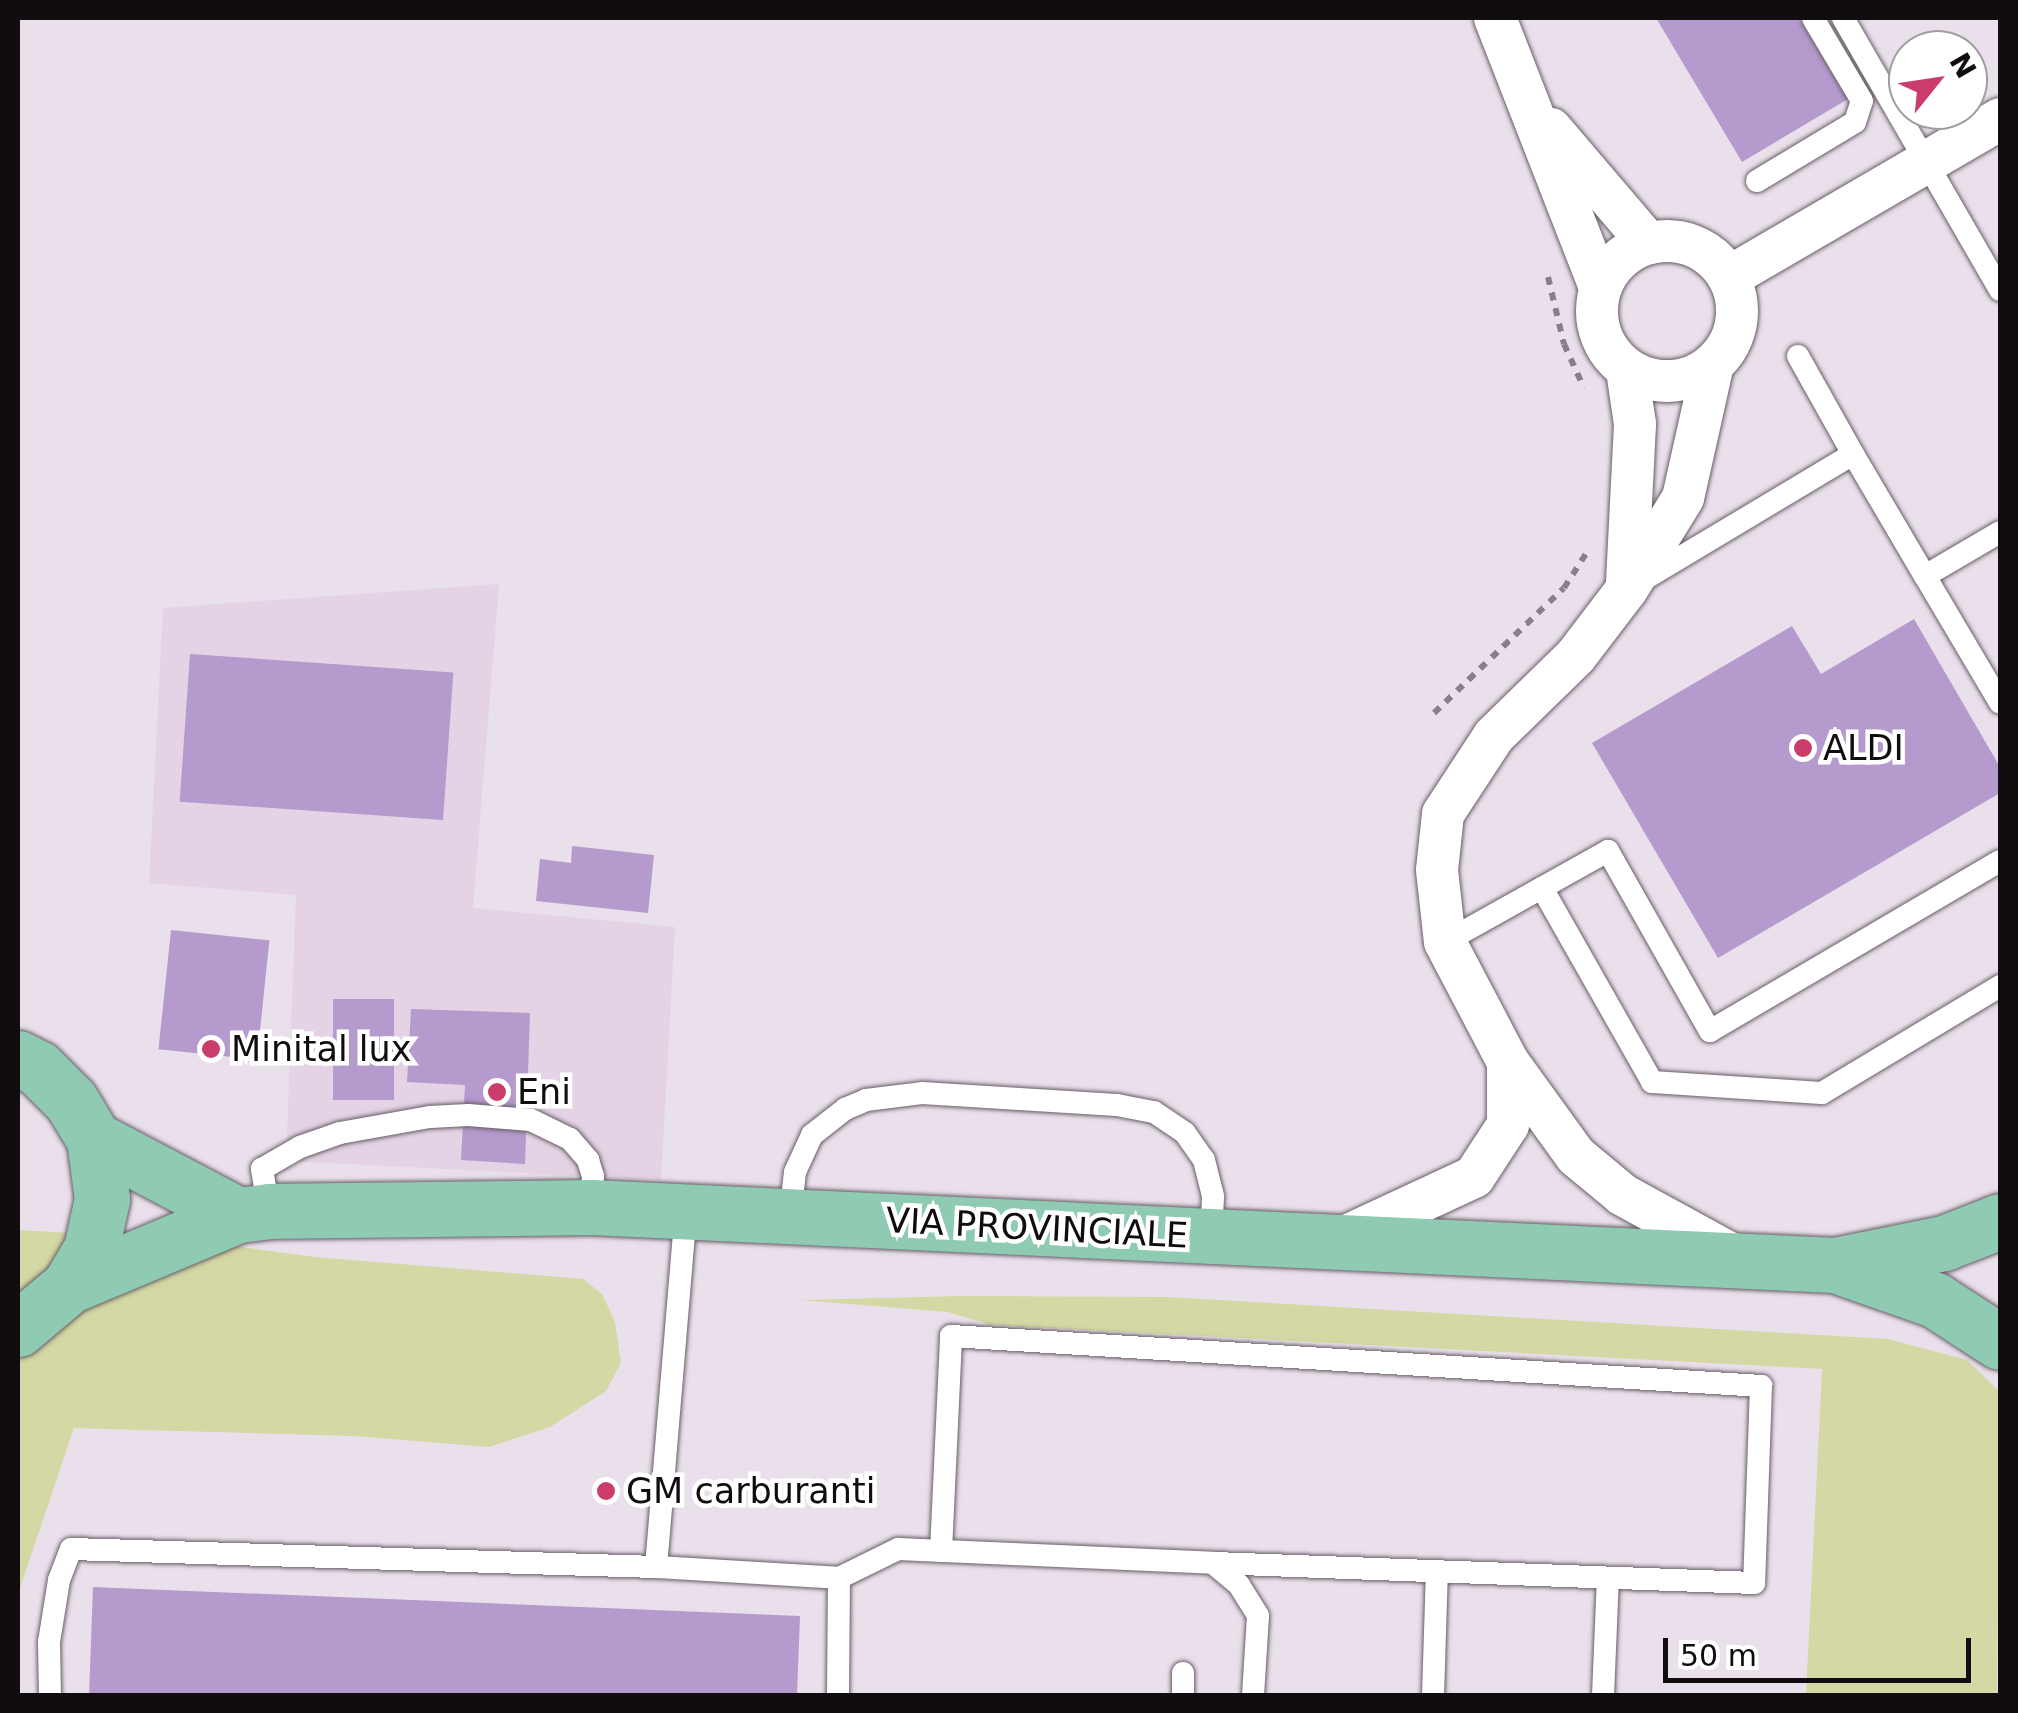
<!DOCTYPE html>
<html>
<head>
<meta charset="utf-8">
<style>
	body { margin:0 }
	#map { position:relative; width:2018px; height:1713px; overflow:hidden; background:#eae0eb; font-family:"DejaVu Sans",sans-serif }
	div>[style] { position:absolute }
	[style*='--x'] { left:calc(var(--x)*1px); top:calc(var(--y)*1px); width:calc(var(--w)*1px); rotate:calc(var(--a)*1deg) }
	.built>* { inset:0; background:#e4d3e4 }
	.green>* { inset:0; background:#d4d8a4 }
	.building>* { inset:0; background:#b59acd; transform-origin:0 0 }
	.path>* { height:6px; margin-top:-3px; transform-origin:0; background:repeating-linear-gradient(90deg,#888088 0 8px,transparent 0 16px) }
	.roads { filter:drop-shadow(0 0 2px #675e67) drop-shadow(0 0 2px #675e67) }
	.lane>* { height:22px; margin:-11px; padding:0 11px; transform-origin:11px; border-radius:11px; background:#fff }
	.street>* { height:42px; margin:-21px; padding:0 21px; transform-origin:21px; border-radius:21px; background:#fff }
	.street>.ring { margin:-21px; padding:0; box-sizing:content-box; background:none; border:42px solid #fff; border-radius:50% }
	.primary>* { height:55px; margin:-27.5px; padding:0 27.5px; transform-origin:27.5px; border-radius:27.5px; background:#8fcab2 }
	.dots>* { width:28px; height:28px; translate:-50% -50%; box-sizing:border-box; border:5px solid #fff; border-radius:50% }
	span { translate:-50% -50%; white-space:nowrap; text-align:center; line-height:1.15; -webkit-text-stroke:9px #fff; paint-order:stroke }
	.poi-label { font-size:35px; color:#100c10 }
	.left { translate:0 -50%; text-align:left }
	.street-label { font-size:35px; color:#100c10 }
	.frame { position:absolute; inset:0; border:20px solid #100c10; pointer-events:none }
	.north { position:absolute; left:1888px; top:30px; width:100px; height:100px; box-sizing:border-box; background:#fff; border:2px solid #9f9e9f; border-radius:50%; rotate:60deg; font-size:28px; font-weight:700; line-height:40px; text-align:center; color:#100c10 }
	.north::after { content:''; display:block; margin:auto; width:35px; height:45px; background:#ca3d6b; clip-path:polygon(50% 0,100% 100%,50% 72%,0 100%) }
	.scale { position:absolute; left:1663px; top:1638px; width:308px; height:45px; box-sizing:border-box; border:5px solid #100c10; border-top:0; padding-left:12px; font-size:30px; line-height:35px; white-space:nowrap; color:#100c10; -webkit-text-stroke:8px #fff; paint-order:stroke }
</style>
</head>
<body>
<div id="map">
	<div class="built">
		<div style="clip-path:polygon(499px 584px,473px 908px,675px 927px,661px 1180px,286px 1161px,296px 895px,149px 883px,163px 608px)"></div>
	</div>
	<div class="green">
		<div style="clip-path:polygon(18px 1230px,183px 1239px,315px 1257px,583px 1279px,602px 1294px,615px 1322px,621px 1363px,606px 1391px,550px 1427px,489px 1447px,354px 1436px,74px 1428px,18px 1594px)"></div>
		<div style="clip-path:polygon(961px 1296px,1167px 1297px,1888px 1339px,1967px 1360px,2000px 1392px,1997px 1695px,1806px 1695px,1822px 1369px,992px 1325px,947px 1312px,800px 1300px)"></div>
	</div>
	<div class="building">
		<div style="clip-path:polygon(1656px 18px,1799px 18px,1848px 99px,1742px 162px)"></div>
		<div style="clip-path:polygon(1914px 619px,2000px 767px,2000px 793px,1718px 958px,1592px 743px,1792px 626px,1821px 674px)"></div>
		<div style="left:190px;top:654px;width:264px;height:148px;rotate:4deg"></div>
		<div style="clip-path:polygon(572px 846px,654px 855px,648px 913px,536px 901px,540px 859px,571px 863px)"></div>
		<div style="left:171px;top:930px;width:99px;height:120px;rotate:6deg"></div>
		<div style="left:333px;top:999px;width:61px;height:101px"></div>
		<div style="clip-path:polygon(411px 1009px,530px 1013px,525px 1164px,461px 1160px,465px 1085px,407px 1082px)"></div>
		<div style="clip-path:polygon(93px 1587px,800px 1616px,797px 1696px,89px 1696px)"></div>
	</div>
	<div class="path">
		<div style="--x:1548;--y:277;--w:69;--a:76.6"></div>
		<div style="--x:1564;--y:344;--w:48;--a:65.6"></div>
		<div style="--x:1434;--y:713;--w:180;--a:-43.9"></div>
		<div style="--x:1564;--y:588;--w:43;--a:-57.4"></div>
	</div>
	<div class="roads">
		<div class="lane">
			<div style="--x:1843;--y:18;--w:314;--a:60"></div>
			<div style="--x:1757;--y:181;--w:114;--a:-31"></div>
			<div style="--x:1855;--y:122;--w:22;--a:-72"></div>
			<div style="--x:1862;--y:101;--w:96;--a:-120.6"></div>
			<div style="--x:1798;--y:356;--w:112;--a:60.7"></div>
			<div style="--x:1925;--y:576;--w:147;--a:59.4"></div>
			<div style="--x:1641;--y:581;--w:247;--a:-30.9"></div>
			<div style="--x:1853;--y:454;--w:142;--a:59.5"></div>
			<div style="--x:1925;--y:576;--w:87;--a:-30.4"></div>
			<div style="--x:1542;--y:888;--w:223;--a:60.4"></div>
			<div style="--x:1652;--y:1082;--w:170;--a:3.7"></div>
			<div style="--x:1822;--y:1093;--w:208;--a:-31"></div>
			<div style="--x:1445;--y:942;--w:187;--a:-29.2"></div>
			<div style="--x:1608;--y:851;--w:207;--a:60.5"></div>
			<div style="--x:1710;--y:1031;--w:336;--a:-30.4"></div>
			<div style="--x:269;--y:1211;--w:43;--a:-99.5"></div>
			<div style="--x:262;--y:1169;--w:44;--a:-30.1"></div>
			<div style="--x:300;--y:1147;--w:42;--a:-19.3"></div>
			<div style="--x:340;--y:1133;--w:91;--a:-10.1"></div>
			<div style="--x:430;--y:1117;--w:38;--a:-3"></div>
			<div style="--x:468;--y:1115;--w:63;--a:4.5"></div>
			<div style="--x:531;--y:1120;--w:43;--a:26"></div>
			<div style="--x:570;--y:1139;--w:28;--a:49"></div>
			<div style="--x:588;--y:1160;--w:17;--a:73"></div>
			<div style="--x:593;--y:1176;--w:31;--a:94"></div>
			<div style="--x:790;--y:1216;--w:44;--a:-83.5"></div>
			<div style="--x:795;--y:1172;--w:41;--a:-65.3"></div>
			<div style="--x:812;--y:1135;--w:42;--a:-38.2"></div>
			<div style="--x:845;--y:1109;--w:23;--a:-23"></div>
			<div style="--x:866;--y:1100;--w:56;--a:-7.1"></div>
			<div style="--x:922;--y:1093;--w:195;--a:3.5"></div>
			<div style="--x:1117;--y:1105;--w:38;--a:11"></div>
			<div style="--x:1154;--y:1112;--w:37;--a:34"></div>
			<div style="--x:1185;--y:1133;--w:33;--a:55"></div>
			<div style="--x:1204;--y:1160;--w:38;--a:76"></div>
			<div style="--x:1213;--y:1197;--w:39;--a:93"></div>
			<div style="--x:941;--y:1551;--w:215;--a:-87.3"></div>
			<div style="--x:951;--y:1336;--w:812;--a:3.53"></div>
			<div style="--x:1761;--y:1386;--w:197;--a:92"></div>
			<div style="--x:1754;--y:1583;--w:541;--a:-177.88"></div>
			<div style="--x:656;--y:1567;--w:183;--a:3.4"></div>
			<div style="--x:839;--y:1578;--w:118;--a:90.5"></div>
			<div style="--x:839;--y:1578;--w:66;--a:-26.2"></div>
			<div style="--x:898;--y:1549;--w:315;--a:2.5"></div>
			<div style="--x:1213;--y:1563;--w:34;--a:40"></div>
			<div style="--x:1239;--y:1585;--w:36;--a:58"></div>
			<div style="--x:1258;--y:1616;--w:80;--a:93.6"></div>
			<div style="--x:50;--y:1696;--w:54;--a:-91.1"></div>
			<div style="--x:49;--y:1642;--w:63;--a:-80.8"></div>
			<div style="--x:59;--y:1580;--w:33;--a:-69"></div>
			<div style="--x:71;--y:1549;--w:585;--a:1.76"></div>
			<div style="--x:656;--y:1567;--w:356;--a:-85.2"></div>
			<div style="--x:1183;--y:1696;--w:23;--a:-90"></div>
			<div style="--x:1433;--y:1696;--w:124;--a:-88.2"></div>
			<div style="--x:1603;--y:1696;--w:118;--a:-87.6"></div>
		</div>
		<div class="street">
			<div style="--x:1495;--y:18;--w:290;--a:68.7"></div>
			<div style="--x:1551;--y:129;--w:150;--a:49.6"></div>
			<div class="ring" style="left:1597px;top:241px;width:98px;height:98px"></div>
			<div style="--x:1729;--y:277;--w:314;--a:-30.2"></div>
			<div style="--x:1713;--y:364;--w:137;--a:102.6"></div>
			<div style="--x:1683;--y:498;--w:107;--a:121.6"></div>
			<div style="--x:1627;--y:589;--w:84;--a:127.3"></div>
			<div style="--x:1576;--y:656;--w:115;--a:135.7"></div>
			<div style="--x:1494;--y:736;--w:93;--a:123.2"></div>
			<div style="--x:1443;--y:814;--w:56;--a:96.1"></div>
			<div style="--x:1437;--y:870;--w:72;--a:83.7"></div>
			<div style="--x:1445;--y:942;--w:136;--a:62.3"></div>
			<div style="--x:1508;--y:1062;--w:116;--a:54.1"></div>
			<div style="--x:1576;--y:1156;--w:61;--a:39.7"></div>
			<div style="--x:1623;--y:1195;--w:131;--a:28.7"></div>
			<div style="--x:1627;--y:370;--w:55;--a:81.6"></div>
			<div style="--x:1635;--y:424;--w:160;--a:92.9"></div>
			<div style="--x:1338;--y:1240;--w:150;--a:-24.9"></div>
			<div style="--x:1474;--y:1177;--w:62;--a:-56.8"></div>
			<div style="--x:1508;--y:1125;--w:63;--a:-90"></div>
		</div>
		<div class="primary">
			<div style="--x:18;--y:1058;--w:22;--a:27"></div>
			<div style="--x:38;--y:1068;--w:47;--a:45"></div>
			<div style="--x:71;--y:1101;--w:44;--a:58.8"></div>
			<div style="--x:94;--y:1139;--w:61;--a:82.4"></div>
			<div style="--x:102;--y:1199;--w:51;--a:102.4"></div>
			<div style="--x:91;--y:1249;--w:43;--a:120.7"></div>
			<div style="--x:69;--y:1286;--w:67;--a:139.9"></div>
			<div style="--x:94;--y:1139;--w:163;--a:27.8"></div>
			<div style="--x:1838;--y:1266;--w:103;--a:19.3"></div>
			<div style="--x:1935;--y:1300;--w:77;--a:32.9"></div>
			<div style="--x:69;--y:1286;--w:183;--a:-22.8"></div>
			<div style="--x:238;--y:1215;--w:31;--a:-7"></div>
			<div style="--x:269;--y:1211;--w:322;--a:-0.7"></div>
			<div style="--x:591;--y:1207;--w:1245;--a:2.67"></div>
			<div style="--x:1835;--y:1265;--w:111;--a:-11.4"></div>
			<div style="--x:1944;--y:1243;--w:60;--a:-21.4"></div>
		</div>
	</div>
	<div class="dots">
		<div style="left:1803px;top:748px;background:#ca3d6b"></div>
		<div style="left:211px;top:1049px;background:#ca3d6b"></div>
		<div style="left:497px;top:1092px;background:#ca3d6b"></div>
		<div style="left:606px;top:1491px;background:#ca3d6b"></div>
	</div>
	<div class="poi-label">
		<span class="left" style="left:1823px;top:748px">ALDI</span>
		<span class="left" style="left:231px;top:1049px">Minital lux</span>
		<span class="left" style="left:517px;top:1092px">Eni</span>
		<span class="left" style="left:626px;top:1491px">GM carburanti</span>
	</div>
	<div class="street-label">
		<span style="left:1037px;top:1228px;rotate:3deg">VIA PROVINCIALE</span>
	</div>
	<div class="frame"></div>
	<div class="north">N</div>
	<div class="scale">50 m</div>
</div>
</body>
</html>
